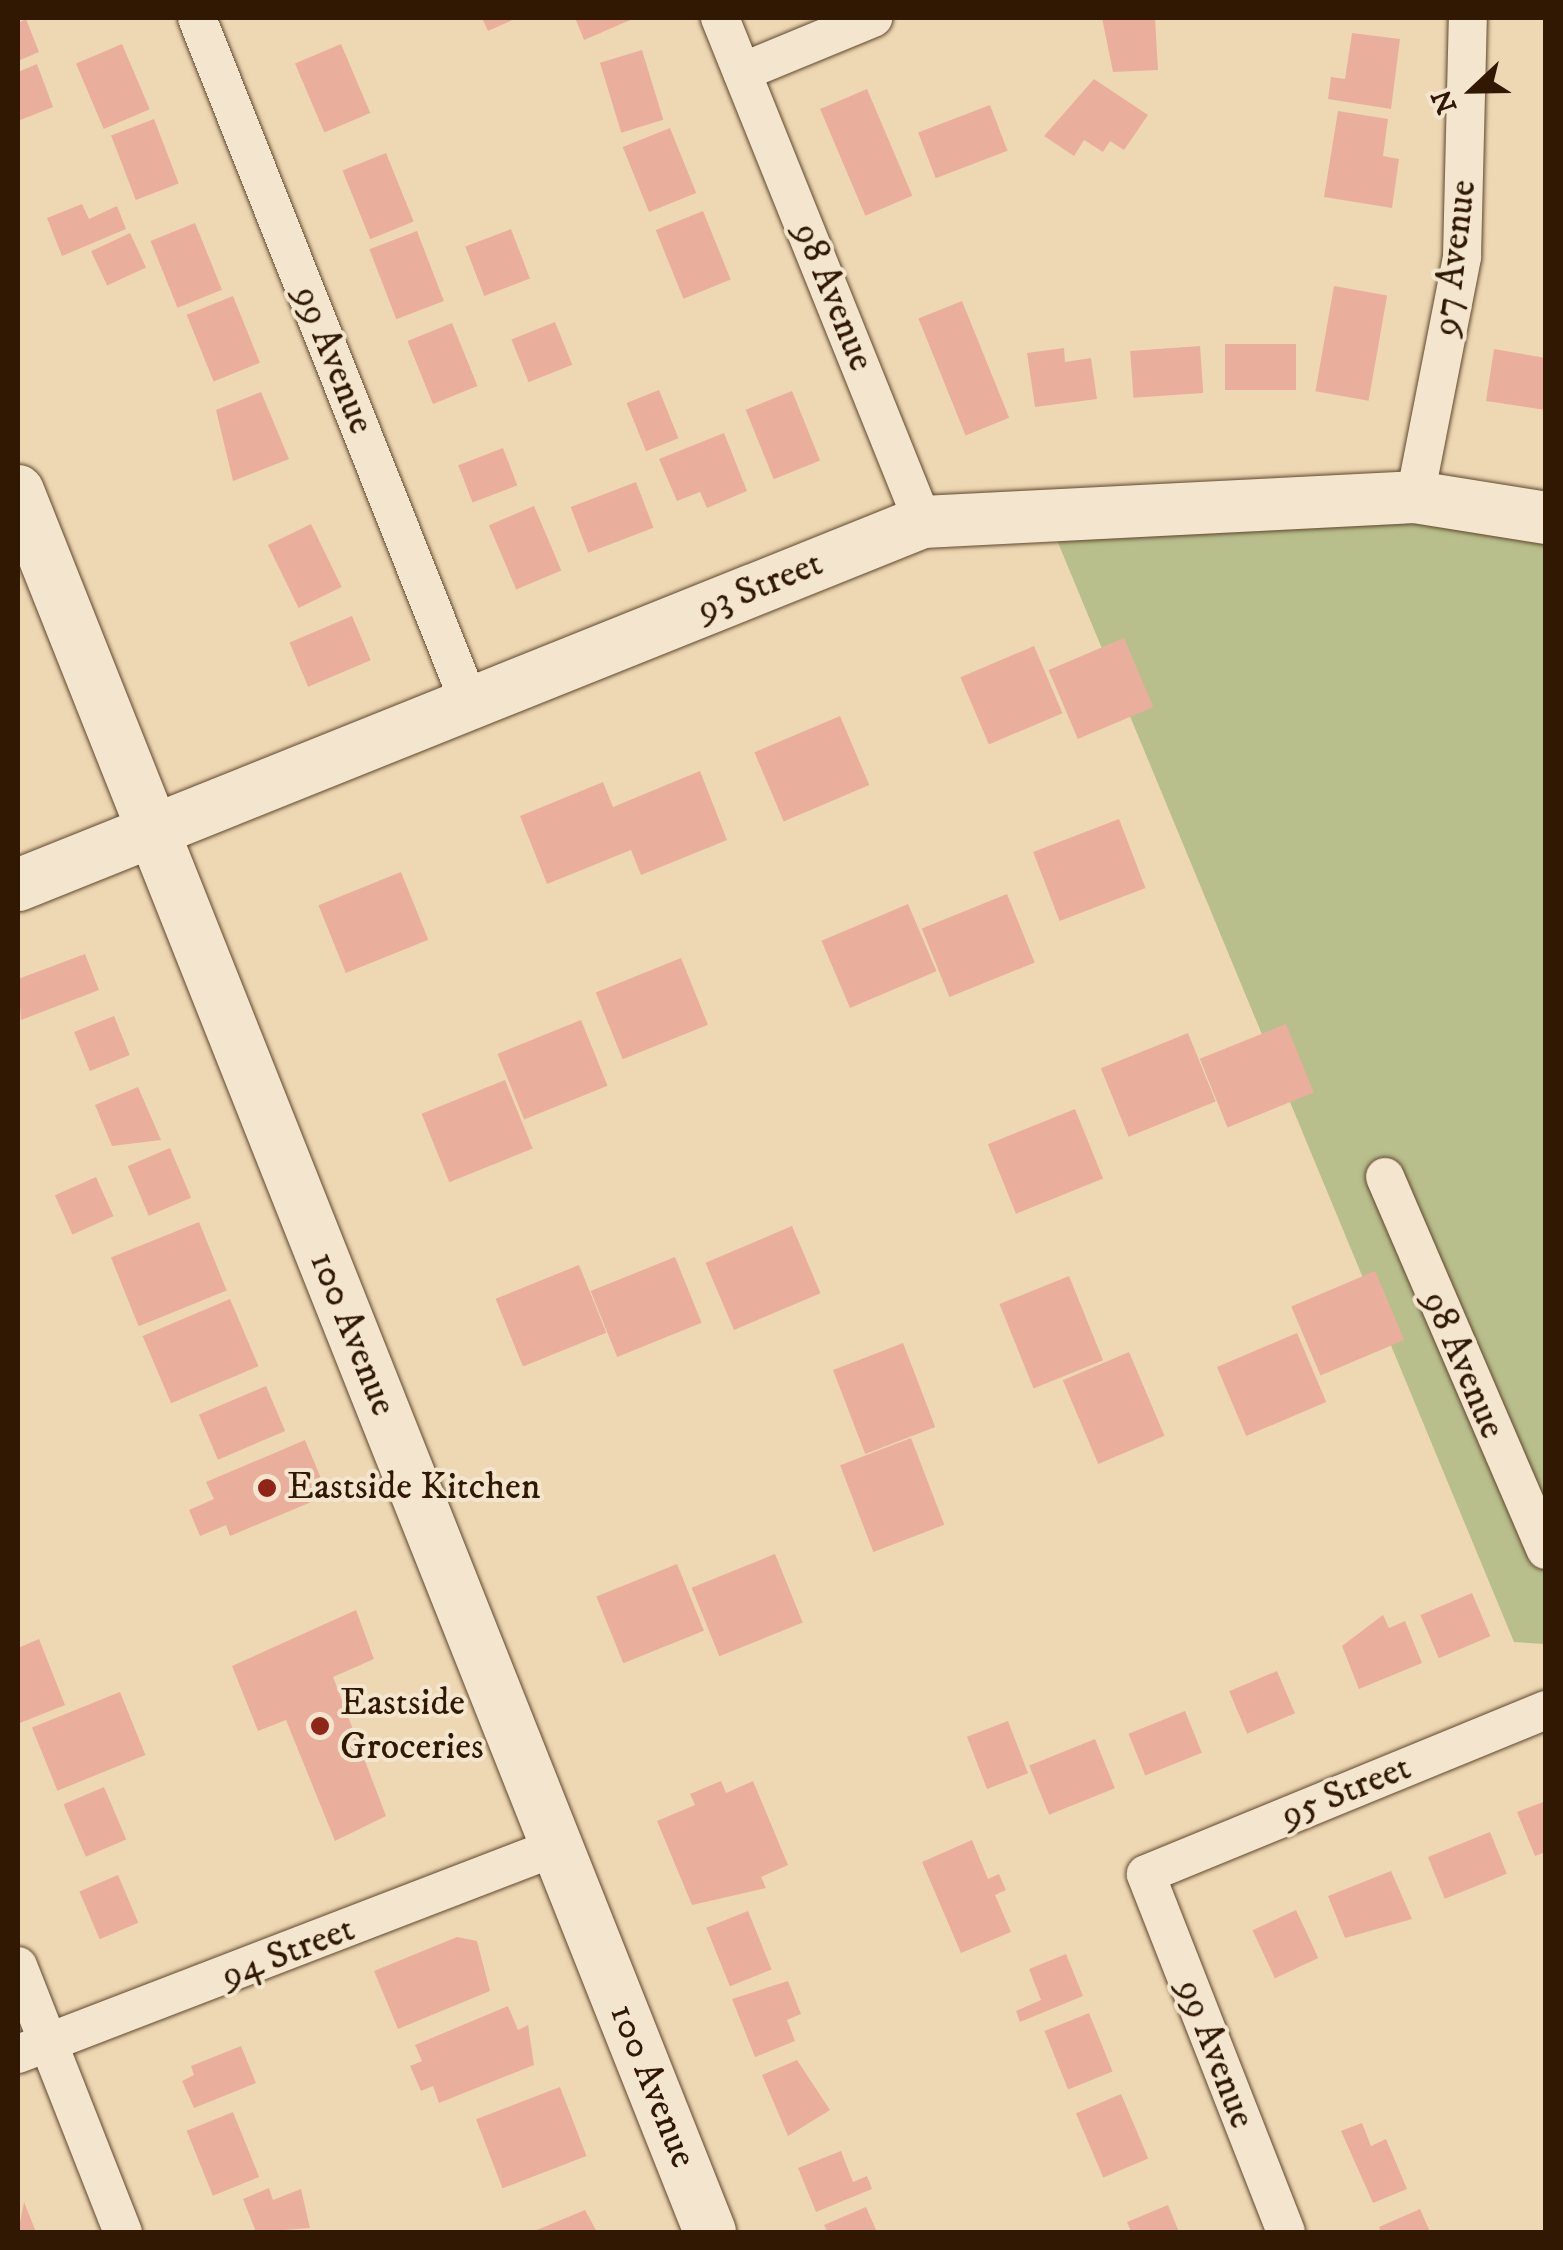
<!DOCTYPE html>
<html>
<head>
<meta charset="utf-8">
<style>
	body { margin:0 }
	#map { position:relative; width:1563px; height:2250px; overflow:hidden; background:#eed8b3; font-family:"IM FELL DW Pica",serif }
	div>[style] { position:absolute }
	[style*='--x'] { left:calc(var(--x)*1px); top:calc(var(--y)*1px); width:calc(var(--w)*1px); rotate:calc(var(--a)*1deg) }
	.green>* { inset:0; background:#b8bf8c }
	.building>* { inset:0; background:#eaaf9c; transform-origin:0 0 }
	.roads { filter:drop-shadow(0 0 2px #60482e) drop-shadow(0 0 2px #60482e) }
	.street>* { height:38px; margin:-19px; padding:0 19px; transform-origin:19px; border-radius:19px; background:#f4e6ce }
	.secondary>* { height:52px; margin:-26px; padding:0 26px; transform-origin:26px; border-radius:26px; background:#f4e6ce }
	.dots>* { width:28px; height:28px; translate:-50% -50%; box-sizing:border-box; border:5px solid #f4e6ce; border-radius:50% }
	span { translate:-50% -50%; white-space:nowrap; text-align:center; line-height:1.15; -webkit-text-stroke:8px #f4e6ce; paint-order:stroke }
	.street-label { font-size:38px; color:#301802 }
	.poi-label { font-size:38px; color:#301802 }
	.left { translate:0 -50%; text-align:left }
	.frame { position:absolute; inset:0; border:20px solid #301802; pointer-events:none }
	.north { position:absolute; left:1423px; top:40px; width:100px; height:100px; -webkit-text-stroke:8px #f4e6ce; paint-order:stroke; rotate:248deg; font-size:28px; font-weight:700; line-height:40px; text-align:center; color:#301802 }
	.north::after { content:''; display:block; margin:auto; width:35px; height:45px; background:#301802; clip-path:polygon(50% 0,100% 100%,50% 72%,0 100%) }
</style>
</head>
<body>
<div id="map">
	<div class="green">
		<div style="clip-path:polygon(1037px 492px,1545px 499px,1545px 1644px,1514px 1642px)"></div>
	</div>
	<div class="building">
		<div style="clip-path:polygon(482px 18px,517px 18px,488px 31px)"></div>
		<div style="clip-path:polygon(575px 18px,635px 18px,584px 40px)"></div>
		<div style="clip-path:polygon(1102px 18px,1155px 18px,1158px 70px,1113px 72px)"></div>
		<div style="clip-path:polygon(26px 19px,39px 52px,18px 61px,18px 23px)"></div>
		<div style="clip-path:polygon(1352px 33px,1400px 39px,1391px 109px,1328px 99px,1331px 77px,1345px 79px)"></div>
		<div style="left:122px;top:44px;width:71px;height:50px;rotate:67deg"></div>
		<div style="left:341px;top:44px;width:75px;height:50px;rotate:67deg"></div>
		<div style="left:642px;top:50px;width:73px;height:44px;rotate:73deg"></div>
		<div style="clip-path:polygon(37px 64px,53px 107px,18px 121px,18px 72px)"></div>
		<div style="clip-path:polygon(1094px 79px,1148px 115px,1124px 150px,1110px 141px,1103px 152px,1084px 140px,1074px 156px,1044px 136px)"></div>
		<div style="left:867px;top:89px;width:116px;height:51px;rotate:67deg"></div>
		<div style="left:990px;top:105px;width:49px;height:77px;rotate:69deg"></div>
		<div style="clip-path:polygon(1338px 111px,1388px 119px,1383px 156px,1399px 159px,1392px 208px,1324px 197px)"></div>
		<div style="left:154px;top:119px;width:69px;height:46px;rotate:69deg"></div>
		<div style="left:670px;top:128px;width:70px;height:51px;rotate:68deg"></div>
		<div style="left:386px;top:153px;width:74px;height:47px;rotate:68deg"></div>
		<div style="clip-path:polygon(82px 204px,89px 219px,117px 206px,126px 229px,62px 256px,47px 218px)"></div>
		<div style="left:703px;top:211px;width:74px;height:51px;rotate:68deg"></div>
		<div style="left:195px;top:223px;width:72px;height:48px;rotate:68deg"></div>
		<div style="left:511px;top:229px;width:53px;height:49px;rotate:69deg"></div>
		<div style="left:417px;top:231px;width:75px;height:51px;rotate:69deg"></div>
		<div style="left:130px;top:233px;width:38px;height:43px;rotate:65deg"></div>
		<div style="left:1334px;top:286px;width:54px;height:107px;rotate:10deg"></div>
		<div style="left:233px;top:296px;width:72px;height:50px;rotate:68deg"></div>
		<div style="left:962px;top:301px;width:126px;height:47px;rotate:68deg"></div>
		<div style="left:555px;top:322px;width:46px;height:47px;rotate:68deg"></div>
		<div style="left:452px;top:323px;width:68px;height:48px;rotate:68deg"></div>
		<div style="left:1225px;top:344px;width:71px;height:46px"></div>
		<div style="left:1200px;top:346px;width:47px;height:70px;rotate:86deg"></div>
		<div style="clip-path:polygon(1064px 348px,1065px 362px,1091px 358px,1097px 399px,1035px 407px,1027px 353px)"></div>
		<div style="clip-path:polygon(1494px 349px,1546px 358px,1546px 410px,1486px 401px)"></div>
		<div style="left:659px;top:390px;width:52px;height:35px;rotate:68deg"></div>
		<div style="left:792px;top:391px;width:75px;height:50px;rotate:68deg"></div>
		<div style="clip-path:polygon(261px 392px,289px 459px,233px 481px,216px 410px)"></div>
		<div style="clip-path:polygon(724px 433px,747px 491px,707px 508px,700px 492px,677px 501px,659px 459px)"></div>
		<div style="left:503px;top:448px;width:40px;height:48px;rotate:69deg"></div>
		<div style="left:636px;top:482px;width:49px;height:70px;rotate:69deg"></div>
		<div style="left:534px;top:506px;width:70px;height:49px;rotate:67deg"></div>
		<div style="left:311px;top:524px;width:70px;height:48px;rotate:64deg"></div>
		<div style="left:352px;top:616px;width:48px;height:68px;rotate:67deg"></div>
		<div style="left:1124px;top:638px;width:75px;height:82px;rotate:67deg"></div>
		<div style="left:1034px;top:646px;width:73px;height:80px;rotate:67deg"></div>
		<div style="left:840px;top:716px;width:75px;height:93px;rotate:67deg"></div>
		<div style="clip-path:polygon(700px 771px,727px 840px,641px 875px,631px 850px,547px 884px,520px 816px,603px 782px,613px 807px)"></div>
		<div style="left:1119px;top:819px;width:74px;height:92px;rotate:69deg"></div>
		<div style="left:401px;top:872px;width:73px;height:89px;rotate:68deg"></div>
		<div style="left:1007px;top:894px;width:74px;height:92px;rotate:68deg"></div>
		<div style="left:908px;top:904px;width:73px;height:94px;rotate:67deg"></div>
		<div style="clip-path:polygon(85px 954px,99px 990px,21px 1020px,18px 979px)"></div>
		<div style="left:681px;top:958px;width:72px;height:92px;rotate:68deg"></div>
		<div style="left:114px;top:1016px;width:42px;height:43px;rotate:68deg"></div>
		<div style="left:581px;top:1020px;width:71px;height:90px;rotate:68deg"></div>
		<div style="left:1286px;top:1024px;width:74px;height:93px;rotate:68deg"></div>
		<div style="left:1188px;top:1033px;width:74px;height:94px;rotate:68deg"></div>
		<div style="left:505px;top:1080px;width:74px;height:90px;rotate:68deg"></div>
		<div style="clip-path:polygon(138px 1087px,161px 1140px,112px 1146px,95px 1105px)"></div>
		<div style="left:1075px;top:1109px;width:75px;height:94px;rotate:68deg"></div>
		<div style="left:170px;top:1148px;width:54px;height:46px;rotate:67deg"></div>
		<div style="left:96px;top:1177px;width:43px;height:45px;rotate:66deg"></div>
		<div style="left:199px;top:1222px;width:74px;height:95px;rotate:68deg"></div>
		<div style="left:792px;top:1226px;width:73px;height:94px;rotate:67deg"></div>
		<div style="left:675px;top:1257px;width:71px;height:91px;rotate:68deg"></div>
		<div style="left:579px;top:1265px;width:73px;height:90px;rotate:68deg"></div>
		<div style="left:1375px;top:1271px;width:75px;height:91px;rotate:67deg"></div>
		<div style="left:1069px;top:1276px;width:91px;height:75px;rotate:68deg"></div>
		<div style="left:230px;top:1299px;width:73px;height:95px;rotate:67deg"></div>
		<div style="left:1297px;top:1333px;width:75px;height:87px;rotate:67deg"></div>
		<div style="left:903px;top:1343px;width:90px;height:75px;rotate:69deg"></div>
		<div style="left:1129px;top:1352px;width:91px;height:72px;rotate:67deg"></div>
		<div style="left:266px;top:1386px;width:49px;height:73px;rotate:67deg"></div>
		<div style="left:911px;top:1438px;width:93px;height:76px;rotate:69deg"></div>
		<div style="clip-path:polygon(305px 1440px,328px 1495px,230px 1536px,226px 1525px,200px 1536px,189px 1510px,214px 1499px,206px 1482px)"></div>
		<div style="left:775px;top:1554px;width:74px;height:90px;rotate:68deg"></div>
		<div style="left:677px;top:1564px;width:72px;height:87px;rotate:68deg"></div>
		<div style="left:1472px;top:1593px;width:47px;height:56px;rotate:67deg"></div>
		<div style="clip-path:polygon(356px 1610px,374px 1659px,333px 1677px,386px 1816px,335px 1841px,286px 1720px,258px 1731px,232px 1666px)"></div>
		<div style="clip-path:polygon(1383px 1615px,1389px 1628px,1405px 1621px,1422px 1663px,1359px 1689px,1342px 1646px)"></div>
		<div style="clip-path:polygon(39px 1639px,65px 1705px,20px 1723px,18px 1648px)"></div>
		<div style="left:1277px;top:1671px;width:46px;height:52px;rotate:67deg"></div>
		<div style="left:120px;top:1692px;width:68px;height:95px;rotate:68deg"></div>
		<div style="left:1185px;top:1711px;width:45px;height:61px;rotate:68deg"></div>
		<div style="left:1008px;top:1721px;width:56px;height:44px;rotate:69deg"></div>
		<div style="left:1095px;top:1739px;width:53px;height:71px;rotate:68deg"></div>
		<div style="clip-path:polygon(721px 1781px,726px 1793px,753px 1781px,788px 1865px,761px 1877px,766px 1888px,692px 1905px,657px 1821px,695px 1805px,690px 1794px)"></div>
		<div style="left:104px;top:1787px;width:57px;height:44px;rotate:67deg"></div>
		<div style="clip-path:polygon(1546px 1801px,1546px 1852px,1535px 1856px,1517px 1812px)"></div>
		<div style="left:1490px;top:1832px;width:45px;height:67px;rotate:68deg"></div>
		<div style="clip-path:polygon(972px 1840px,988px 1879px,999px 1874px,1006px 1890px,995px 1895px,1011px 1932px,961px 1953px,922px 1862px)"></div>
		<div style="clip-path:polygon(1391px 1871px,1412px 1919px,1345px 1938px,1328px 1896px)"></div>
		<div style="left:118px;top:1875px;width:52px;height:42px;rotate:67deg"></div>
		<div style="left:1296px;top:1910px;width:53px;height:48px;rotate:65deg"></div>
		<div style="left:748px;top:1911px;width:63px;height:45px;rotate:68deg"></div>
		<div style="clip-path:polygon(457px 1937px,477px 1941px,490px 1991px,398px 2029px,374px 1971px)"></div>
		<div style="clip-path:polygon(1066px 1954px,1083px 1996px,1020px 2022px,1016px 2011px,1041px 2000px,1029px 1969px)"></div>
		<div style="clip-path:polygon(788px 1981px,801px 2014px,787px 2020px,795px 2041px,755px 2057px,732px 1999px)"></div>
		<div style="clip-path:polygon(508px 2006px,518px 2030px,528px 2025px,534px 2065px,439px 2103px,433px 2086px,421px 2091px,410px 2066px,422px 2061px,415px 2045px)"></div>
		<div style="left:1089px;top:2013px;width:63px;height:48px;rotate:68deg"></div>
		<div style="clip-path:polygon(241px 2046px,256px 2083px,194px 2108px,182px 2081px,194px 2075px,191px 2066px)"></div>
		<div style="clip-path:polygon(797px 2060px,830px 2110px,788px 2136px,762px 2075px)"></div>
		<div style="left:560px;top:2087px;width:74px;height:90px;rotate:69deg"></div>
		<div style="left:1121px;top:2094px;width:70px;height:49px;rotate:67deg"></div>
		<div style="left:233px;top:2112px;width:70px;height:50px;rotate:68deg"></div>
		<div style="clip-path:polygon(1362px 2123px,1371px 2146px,1386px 2139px,1407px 2189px,1373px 2203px,1341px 2131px)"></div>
		<div style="clip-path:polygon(841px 2151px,853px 2182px,867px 2176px,872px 2189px,816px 2212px,798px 2168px)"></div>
		<div style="clip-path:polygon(269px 2188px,273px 2200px,301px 2189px,310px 2228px,256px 2232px,243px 2199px)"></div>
		<div style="clip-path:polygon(24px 2202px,36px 2232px,18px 2232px)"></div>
		<div style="clip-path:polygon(1168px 2205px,1179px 2232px,1131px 2232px,1127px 2222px)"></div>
		<div style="clip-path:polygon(866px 2207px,877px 2232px,827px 2232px,824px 2225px)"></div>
		<div style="clip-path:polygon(1420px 2209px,1430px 2232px,1381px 2232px,1379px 2227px)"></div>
		<div style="clip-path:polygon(585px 2210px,597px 2232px,532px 2232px)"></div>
	</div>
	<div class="roads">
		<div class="street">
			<div style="--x:197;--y:18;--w:736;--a:68.31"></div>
			<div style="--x:720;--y:18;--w:543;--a:68.06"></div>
			<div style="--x:742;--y:72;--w:142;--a:-22.4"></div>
			<div style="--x:1415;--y:497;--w:245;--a:-78.9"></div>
			<div style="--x:1462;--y:257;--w:239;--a:-88.6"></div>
			<div style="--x:1385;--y:1177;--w:406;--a:66.7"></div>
			<div style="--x:18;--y:1966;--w:286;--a:68.5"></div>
			<div style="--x:18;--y:2054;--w:576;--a:-21.04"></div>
			<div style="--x:1286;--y:2232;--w:384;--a:-111.4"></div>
			<div style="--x:1146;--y:1874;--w:432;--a:-22.3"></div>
		</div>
		<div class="secondary">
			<div style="--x:18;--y:491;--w:1873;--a:68.32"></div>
			<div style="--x:18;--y:885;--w:975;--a:-21.86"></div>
			<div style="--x:923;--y:522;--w:493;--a:-2.9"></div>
			<div style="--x:1415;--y:497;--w:133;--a:9.1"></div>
		</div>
	</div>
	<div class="dots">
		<div style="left:267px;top:1488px;background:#8f2418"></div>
		<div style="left:320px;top:1726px;background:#8f2418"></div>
	</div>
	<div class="street-label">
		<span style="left:1455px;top:258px;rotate:-83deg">97 Avenue</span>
		<span style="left:833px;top:297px;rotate:68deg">98 Avenue</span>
		<span style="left:333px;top:360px;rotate:68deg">99 Avenue</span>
		<span style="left:760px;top:587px;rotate:-22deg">93 Street</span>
		<span style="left:352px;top:1334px;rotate:68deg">100 Avenue</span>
		<span style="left:1463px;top:1365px;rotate:67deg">98 Avenue</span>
		<span style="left:1346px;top:1792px;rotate:-22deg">95 Street</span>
		<span style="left:288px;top:1953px;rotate:-21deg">94 Street</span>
		<span style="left:1215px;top:2054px;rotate:69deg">99 Avenue</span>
		<span style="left:652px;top:2086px;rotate:68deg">100 Avenue</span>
	</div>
	<div class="poi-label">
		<span class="left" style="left:287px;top:1488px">Eastside Kitchen</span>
		<span class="left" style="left:340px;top:1726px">Eastside<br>Groceries</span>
	</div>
	<div class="frame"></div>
	<div class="north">N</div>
</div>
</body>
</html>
